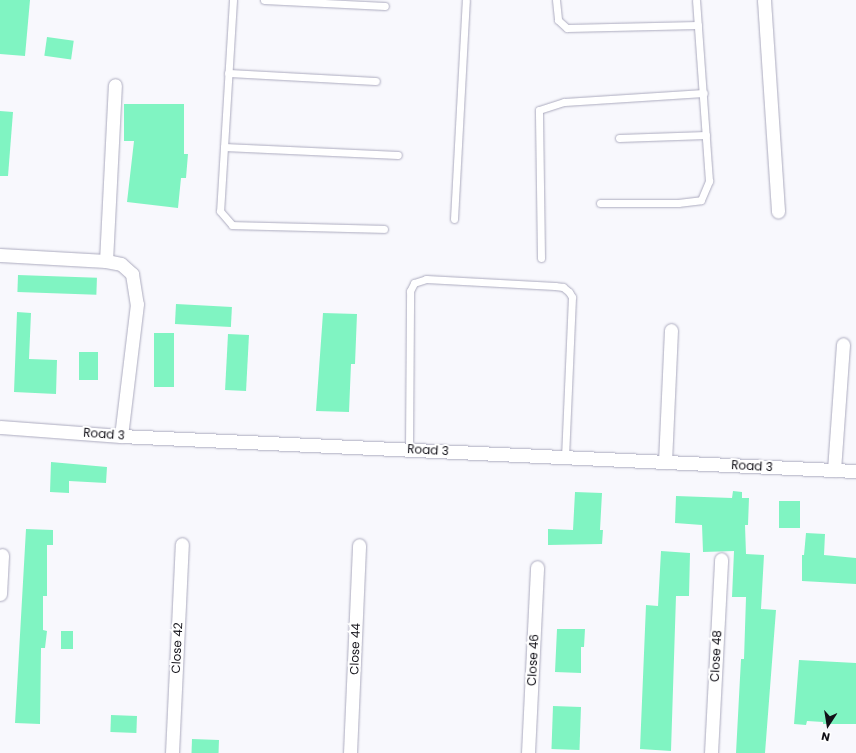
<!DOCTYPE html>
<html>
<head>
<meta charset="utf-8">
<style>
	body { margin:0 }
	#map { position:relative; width:856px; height:753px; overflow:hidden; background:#f8f8fd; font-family:Poppins,sans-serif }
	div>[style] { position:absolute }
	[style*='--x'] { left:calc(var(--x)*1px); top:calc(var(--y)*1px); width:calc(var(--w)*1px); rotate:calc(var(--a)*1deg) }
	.building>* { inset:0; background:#80f4c2; transform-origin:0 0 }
	.roads { filter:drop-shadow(0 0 1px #acabbf) drop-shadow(0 0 1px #acabbf) }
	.lane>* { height:7px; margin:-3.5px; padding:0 3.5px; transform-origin:3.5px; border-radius:3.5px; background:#fff }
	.street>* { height:13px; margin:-6.5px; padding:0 6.5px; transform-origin:6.5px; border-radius:6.5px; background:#fff }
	span { translate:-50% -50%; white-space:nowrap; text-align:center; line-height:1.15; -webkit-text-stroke:4px #fff; paint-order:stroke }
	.street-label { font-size:12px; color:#121118 }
	.north { position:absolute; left:808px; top:705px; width:40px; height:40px; -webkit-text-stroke:3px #fff; paint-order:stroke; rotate:192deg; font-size:11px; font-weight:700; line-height:16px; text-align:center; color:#121118 }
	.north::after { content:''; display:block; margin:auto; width:14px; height:18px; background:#121118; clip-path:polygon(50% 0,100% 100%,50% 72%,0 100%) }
</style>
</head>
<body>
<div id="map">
	<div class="building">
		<div style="clip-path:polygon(0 0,30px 0,25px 56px,0 54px)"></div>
		<div style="left:47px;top:37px;width:27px;height:19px;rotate:8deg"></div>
		<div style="clip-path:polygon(124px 104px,184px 104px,184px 154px,188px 154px,186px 178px,181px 178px,178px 208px,127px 202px,134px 141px,124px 141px)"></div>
		<div style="clip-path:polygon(0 111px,13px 112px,8px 176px,0 176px)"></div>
		<div style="left:18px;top:275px;width:79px;height:17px;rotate:2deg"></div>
		<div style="left:176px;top:304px;width:56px;height:20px;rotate:3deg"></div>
		<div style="clip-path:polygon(17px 312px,31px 313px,29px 359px,57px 360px,56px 394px,14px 392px)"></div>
		<div style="clip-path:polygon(323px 313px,357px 314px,355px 364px,351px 364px,349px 412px,316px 411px)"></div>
		<div style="left:154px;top:333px;width:20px;height:54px"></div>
		<div style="left:228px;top:334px;width:21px;height:56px;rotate:3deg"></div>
		<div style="left:79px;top:352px;width:19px;height:28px"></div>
		<div style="clip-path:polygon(51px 462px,107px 467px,106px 483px,69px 481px,69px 493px,50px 492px)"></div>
		<div style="clip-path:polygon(733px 491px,742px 492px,742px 498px,749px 498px,748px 525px,745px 525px,746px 554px,764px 555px,761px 609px,776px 610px,765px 753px,736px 753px,741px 659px,744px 659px,746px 597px,732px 597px,734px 551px,703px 552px,702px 525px,675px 523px,676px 496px,732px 498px)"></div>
		<div style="clip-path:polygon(575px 492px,602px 493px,600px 530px,603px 530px,602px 544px,548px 545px,548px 529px,573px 530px)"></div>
		<div style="left:779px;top:501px;width:21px;height:27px"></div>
		<div style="clip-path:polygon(26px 529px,53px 530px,53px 545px,47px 545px,47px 596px,43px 596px,43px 630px,47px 631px,45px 648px,41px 648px,40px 724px,15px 723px)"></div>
		<div style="clip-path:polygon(806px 533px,825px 534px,824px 555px,856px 558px,856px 584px,802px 581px,802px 555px,804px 555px)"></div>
		<div style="clip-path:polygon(661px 551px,690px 553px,689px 596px,676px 596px,671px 751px,640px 749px,646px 605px,658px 606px)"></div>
		<div style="clip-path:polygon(557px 629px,585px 629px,584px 647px,581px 647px,581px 673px,555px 672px)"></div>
		<div style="left:61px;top:631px;width:12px;height:18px"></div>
		<div style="clip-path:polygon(799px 660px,856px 663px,856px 724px,823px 724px,823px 722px,807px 721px,806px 725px,794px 724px)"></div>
		<div style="left:553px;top:706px;width:28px;height:43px;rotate:2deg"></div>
		<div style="left:111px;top:715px;width:26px;height:17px;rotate:2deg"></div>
		<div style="left:192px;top:739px;width:27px;height:14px;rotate:2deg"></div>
	</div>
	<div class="roads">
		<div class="lane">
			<div style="--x:233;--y:0;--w:211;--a:93.5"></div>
			<div style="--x:220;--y:211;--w:18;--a:49"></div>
			<div style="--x:232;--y:225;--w:152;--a:1.5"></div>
			<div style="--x:264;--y:0;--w:121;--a:2.8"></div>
			<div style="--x:556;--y:0;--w:20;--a:84"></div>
			<div style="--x:558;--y:20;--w:12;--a:42"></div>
			<div style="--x:567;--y:28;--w:131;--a:-1.3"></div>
			<div style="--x:228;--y:73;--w:148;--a:3.1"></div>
			<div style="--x:619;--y:138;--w:87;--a:-2"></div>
			<div style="--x:224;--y:147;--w:174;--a:2.6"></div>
			<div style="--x:600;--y:203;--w:78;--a:0"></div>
			<div style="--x:678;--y:203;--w:23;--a:-7"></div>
			<div style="--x:701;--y:200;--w:21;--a:-67"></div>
			<div style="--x:709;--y:181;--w:181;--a:-94.1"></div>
			<div style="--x:454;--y:219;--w:219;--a:-86.9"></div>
			<div style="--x:541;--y:258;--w:148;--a:-90.8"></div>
			<div style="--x:539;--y:110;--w:26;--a:-18"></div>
			<div style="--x:564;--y:102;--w:140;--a:-3.7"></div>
			<div style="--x:409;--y:449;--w:158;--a:-89.6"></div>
			<div style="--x:410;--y:291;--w:9;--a:-63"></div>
			<div style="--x:414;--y:283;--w:13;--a:-18"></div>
			<div style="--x:426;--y:279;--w:129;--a:3.1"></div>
			<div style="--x:555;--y:286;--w:8;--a:7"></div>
			<div style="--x:563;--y:287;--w:8;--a:40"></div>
			<div style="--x:569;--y:292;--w:6;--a:59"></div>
			<div style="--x:572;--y:297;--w:160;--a:92.5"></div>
		</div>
		<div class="street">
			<div style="--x:764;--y:0;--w:212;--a:86.2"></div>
			<div style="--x:0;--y:255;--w:106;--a:3.2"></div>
			<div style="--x:106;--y:261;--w:15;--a:11"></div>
			<div style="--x:121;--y:264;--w:15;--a:42"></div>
			<div style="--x:132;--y:274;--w:30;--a:81"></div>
			<div style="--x:137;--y:304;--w:133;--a:96.9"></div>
			<div style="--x:106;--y:261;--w:176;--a:-87.1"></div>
			<div style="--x:0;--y:427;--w:121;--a:4.3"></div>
			<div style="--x:121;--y:436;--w:736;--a:2.73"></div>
			<div style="--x:665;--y:462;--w:132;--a:-87.4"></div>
			<div style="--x:834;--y:470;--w:126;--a:-85.9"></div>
			<div style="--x:0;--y:594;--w:39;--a:-87"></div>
			<div style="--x:172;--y:753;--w:209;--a:-87.3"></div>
			<div style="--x:350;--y:753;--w:208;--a:-87.5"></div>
			<div style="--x:528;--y:753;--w:186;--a:-87.2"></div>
			<div style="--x:711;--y:753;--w:194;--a:-87"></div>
		</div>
	</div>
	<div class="street-label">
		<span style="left:104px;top:434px;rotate:4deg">Road 3</span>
		<span style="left:428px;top:450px;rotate:3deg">Road 3</span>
		<span style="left:752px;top:466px;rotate:3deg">Road 3</span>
		<span style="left:177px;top:648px;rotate:-87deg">Close 42</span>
		<span style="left:355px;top:649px;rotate:-88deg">Close 44</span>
		<span style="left:716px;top:656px;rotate:-87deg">Close 48</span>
		<span style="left:533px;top:660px;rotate:-87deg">Close 46</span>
	</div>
	<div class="north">N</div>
</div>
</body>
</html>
